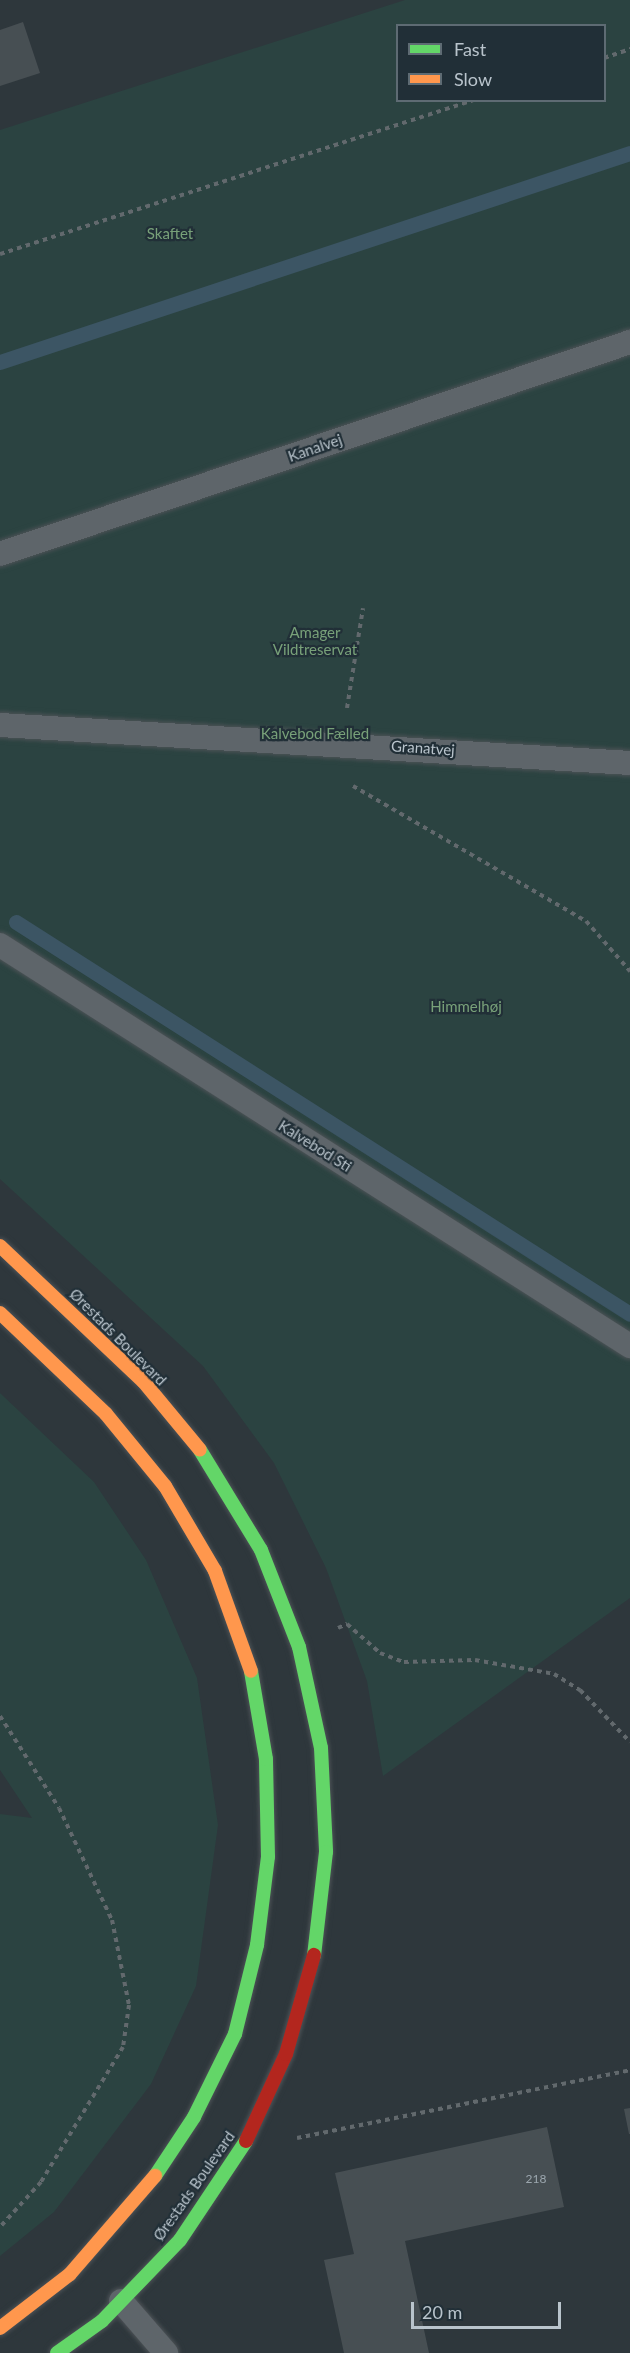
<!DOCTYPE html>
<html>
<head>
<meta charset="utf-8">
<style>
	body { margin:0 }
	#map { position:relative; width:630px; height:2353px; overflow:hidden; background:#2e373c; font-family:Lato,sans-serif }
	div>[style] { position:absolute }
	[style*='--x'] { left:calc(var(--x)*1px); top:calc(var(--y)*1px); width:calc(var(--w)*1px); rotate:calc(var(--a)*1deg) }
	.green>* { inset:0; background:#2b4341 }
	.stream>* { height:15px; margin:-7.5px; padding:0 7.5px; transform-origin:7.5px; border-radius:7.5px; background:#3c5564 }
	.building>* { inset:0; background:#474f53 }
	.path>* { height:4px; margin-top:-2px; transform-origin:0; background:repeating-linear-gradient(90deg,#62696d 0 4.5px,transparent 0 9px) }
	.roads { filter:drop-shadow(0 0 2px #4c5256) drop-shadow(0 0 2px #4c5256) }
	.lane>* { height:24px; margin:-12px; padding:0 12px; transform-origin:12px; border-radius:12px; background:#5e656a }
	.fast>* { height:14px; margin:-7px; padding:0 7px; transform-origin:7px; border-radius:7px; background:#63d668 }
	.slow>* { height:14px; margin:-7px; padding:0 7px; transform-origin:7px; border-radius:7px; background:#ff974d }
	.jam>* { height:14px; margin:-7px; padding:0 7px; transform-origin:7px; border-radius:7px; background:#b3261e }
	span { translate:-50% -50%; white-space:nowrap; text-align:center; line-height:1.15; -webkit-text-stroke:4.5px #212f37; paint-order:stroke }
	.number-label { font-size:12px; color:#9ca7ae }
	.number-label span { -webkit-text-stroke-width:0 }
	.park-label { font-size:15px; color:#78a179 }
	.street-label { font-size:15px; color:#b9c4cc }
	.legend { position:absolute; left:396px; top:24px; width:210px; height:78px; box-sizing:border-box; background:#212f37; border:2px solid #5e6b73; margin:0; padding:8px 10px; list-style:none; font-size:18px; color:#b9c4cc }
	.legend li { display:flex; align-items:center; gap:12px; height:30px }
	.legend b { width:30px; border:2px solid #5e6b73 }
	.scale { position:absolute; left:411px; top:2302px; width:150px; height:27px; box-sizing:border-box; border:3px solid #b9c4cc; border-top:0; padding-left:8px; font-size:18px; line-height:21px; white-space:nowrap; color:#b9c4cc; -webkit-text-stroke:4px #212f37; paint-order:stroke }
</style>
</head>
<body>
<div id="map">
	<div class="green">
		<div style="clip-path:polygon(evenodd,405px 0,630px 0,630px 1598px,383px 1776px,367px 1681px,326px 1568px,274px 1463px,203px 1366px,0 1179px,0 130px,405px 0,398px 26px,604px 26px,604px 100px,398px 100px,398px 26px)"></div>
		<div style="clip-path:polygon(0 1393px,94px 1482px,146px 1560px,197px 1678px,218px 1825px,196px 1986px,151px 2084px,54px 2212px,0 2256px,0 1814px,32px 1818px,0 1770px)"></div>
	</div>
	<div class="stream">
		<div style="--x:0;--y:362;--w:664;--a:-18.35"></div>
		<div style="--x:16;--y:922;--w:728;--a:32.56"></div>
	</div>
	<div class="building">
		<div style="clip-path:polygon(23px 22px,40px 73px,0 86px,0 30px)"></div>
		<div style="clip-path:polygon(630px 2108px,630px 2134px,629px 2134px,624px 2109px)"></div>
		<div style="clip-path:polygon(547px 2127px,564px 2207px,405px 2241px,429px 2353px,344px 2353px,324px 2260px,354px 2254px,335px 2173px)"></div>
	</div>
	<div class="path">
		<div style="--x:604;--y:58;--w:28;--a:-19"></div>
		<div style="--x:0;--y:254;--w:497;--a:-18"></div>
		<div style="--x:347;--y:708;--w:101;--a:-80.9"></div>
		<div style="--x:353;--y:786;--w:269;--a:30.1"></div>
		<div style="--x:586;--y:921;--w:67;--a:48.7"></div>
		<div style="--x:338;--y:1628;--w:10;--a:-24"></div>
		<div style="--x:347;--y:1624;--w:44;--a:41.3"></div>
		<div style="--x:380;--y:1653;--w:26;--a:21"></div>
		<div style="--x:404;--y:1662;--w:71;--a:-1.6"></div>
		<div style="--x:475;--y:1660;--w:80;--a:10"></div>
		<div style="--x:554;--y:1674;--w:31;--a:32"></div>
		<div style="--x:580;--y:1690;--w:72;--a:46.1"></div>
		<div style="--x:0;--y:1716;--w:109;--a:57.3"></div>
		<div style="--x:59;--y:1808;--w:124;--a:64.7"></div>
		<div style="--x:112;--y:1920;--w:87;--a:78.7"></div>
		<div style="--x:129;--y:2005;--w:42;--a:98.1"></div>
		<div style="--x:123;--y:2047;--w:158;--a:121.3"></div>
		<div style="--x:41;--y:2182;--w:61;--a:132.3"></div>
		<div style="--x:297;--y:2138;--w:340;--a:-11.5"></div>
	</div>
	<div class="roads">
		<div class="lane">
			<div style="--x:0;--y:554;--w:665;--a:-18.6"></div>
			<div style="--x:0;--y:725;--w:631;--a:3.45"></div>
			<div style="--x:0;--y:945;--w:747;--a:32.48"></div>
			<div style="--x:121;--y:2301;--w:69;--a:49.1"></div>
		</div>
		<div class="fast">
			<div style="--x:200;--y:1450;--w:117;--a:58.6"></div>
			<div style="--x:261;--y:1550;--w:104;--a:68.6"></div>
			<div style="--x:299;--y:1647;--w:103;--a:77.7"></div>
			<div style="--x:321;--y:1748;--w:104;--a:87.2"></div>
			<div style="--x:326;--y:1852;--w:104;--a:96.6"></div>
			<div style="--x:155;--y:2176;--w:71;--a:-56.5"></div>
			<div style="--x:194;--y:2117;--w:93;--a:-63.7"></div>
			<div style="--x:235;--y:2034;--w:92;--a:-76.1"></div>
			<div style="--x:257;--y:1945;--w:89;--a:-82.9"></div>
			<div style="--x:268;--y:1857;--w:98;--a:-91.2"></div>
			<div style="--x:266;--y:1759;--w:89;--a:-99.7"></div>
			<div style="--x:57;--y:2353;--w:55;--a:-35.4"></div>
			<div style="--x:102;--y:2321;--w:112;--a:-46.1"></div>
			<div style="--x:180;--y:2240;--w:119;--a:-56.3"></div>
		</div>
		<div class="slow">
			<div style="--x:0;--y:1246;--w:197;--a:43.4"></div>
			<div style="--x:143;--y:1381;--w:89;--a:50.4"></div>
			<div style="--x:0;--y:1313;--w:146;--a:43.6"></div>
			<div style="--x:106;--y:1414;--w:93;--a:50.7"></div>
			<div style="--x:165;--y:1486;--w:99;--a:59.5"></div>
			<div style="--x:215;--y:1571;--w:106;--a:70.2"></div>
			<div style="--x:0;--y:2328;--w:88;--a:-37.6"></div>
			<div style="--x:70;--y:2274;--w:130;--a:-49.1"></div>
		</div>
		<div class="jam">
			<div style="--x:246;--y:2141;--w:96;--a:-65.3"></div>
			<div style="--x:286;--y:2054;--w:103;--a:-74.2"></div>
		</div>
	</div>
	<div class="number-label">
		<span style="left:536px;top:2179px">218</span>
	</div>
	<div class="park-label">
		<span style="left:170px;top:234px">Skaftet</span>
		<span style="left:315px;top:641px">Amager<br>Vildtreservat</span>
		<span style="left:315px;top:734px">Kalvebod Fælled</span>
		<span style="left:466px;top:1007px">Himmelhøj</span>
	</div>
	<div class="street-label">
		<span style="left:315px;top:448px;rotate:-19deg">Kanalvej</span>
		<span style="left:423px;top:748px;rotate:4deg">Granatvej</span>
		<span style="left:315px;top:1146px;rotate:32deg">Kalvebod Sti</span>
		<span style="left:118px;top:1337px;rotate:45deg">Ørestads Boulevard</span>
		<span style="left:194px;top:2186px;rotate:-55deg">Ørestads Boulevard</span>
	</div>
	<ul class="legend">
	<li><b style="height:8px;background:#63d668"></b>Fast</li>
	<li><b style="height:8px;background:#ff974d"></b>Slow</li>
	</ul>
	<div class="scale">20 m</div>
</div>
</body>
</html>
